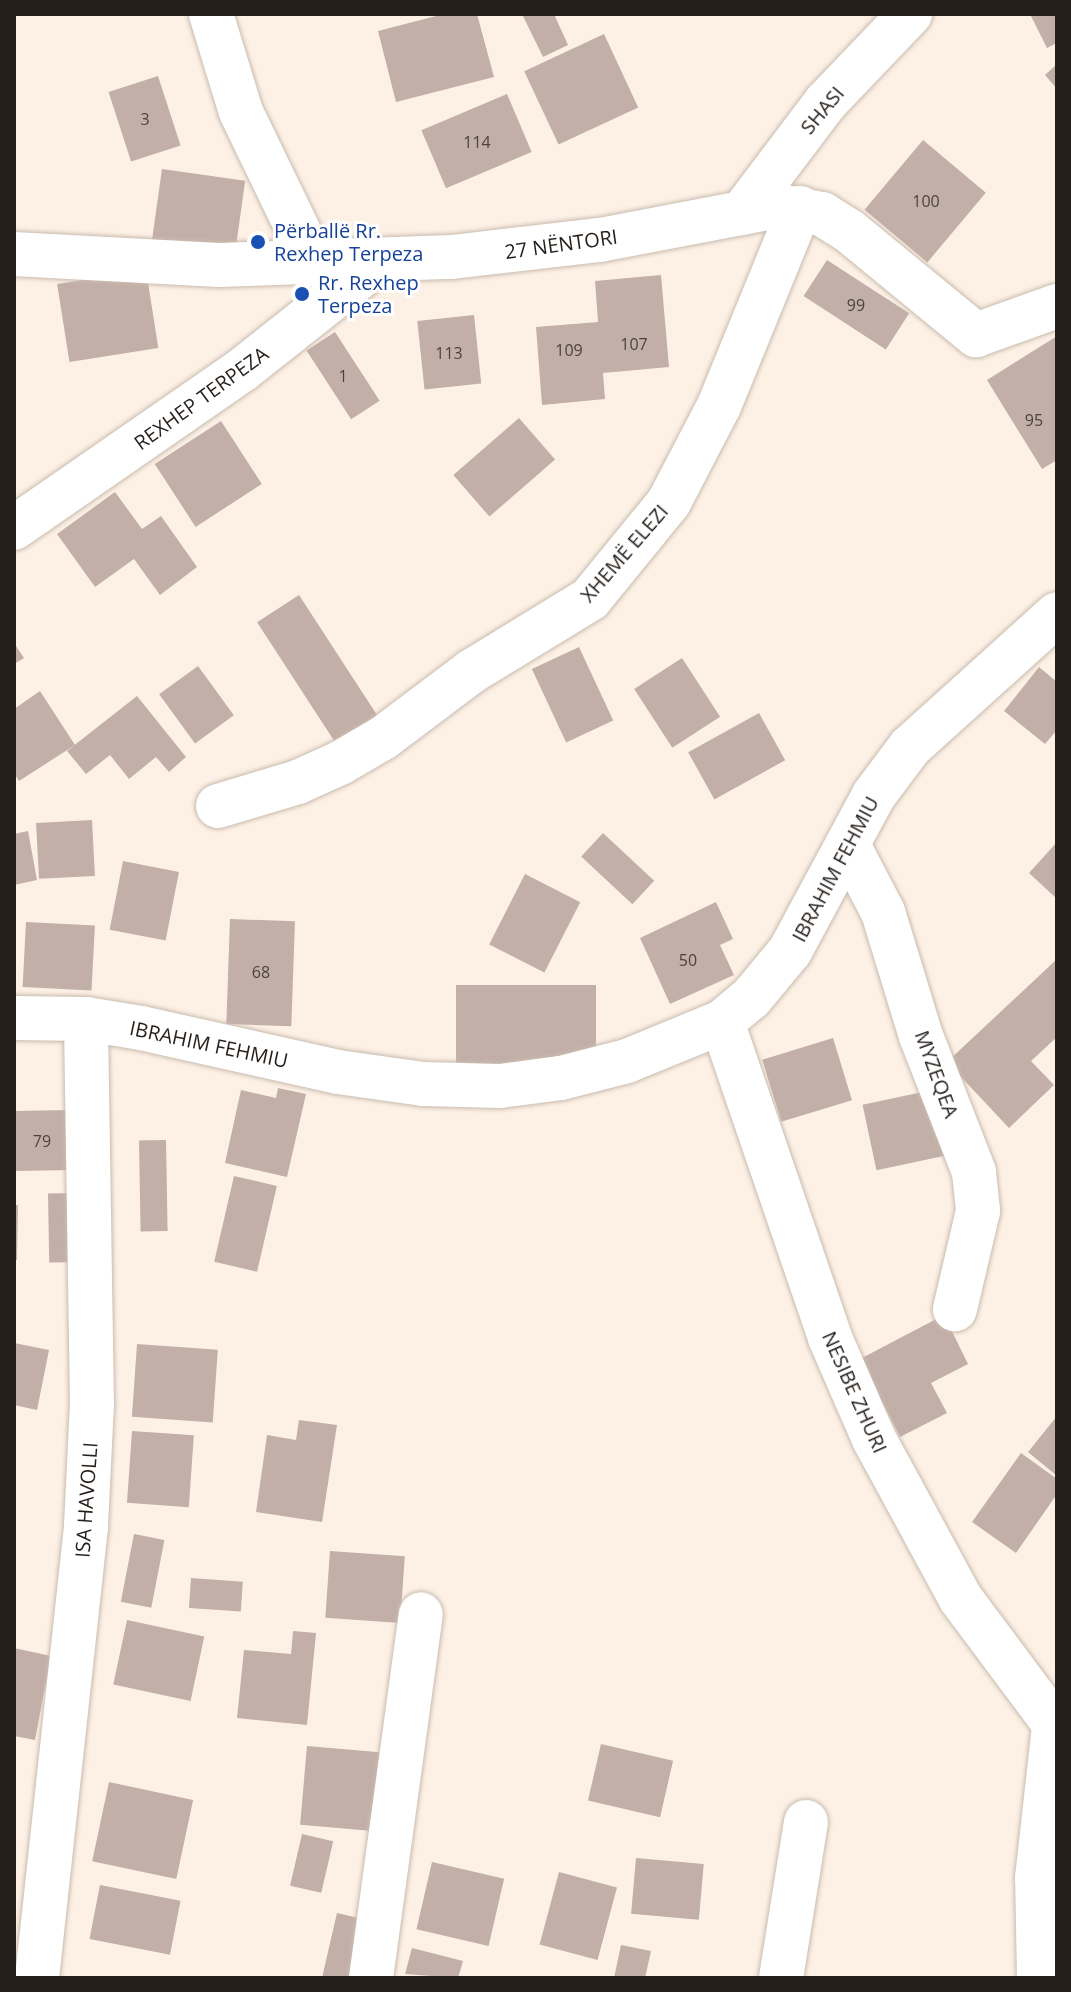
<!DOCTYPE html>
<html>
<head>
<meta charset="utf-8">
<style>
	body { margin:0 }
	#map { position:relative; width:1071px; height:1992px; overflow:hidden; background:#fdf1e6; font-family:"Open Sans",sans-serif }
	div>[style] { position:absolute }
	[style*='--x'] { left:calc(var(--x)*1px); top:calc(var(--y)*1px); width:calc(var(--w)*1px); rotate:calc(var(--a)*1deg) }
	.building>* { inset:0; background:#c2afa8; transform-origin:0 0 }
	.roads { filter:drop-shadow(0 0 2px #c9bbae) drop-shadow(0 0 2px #c9bbae) }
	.minor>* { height:44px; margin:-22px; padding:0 22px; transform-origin:22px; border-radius:22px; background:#fff }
	.dots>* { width:22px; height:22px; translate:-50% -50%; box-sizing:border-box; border:4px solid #fff; border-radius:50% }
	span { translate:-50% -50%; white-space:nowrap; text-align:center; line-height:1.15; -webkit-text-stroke:6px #fff; paint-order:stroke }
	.number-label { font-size:16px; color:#4c433e }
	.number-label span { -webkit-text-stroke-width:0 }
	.street-label { font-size:20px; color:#251f1b }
	.transit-label { font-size:20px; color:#164399 }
	.left { translate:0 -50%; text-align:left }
	.frame { position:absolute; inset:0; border:16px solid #251f1b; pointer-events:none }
</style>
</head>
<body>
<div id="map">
	<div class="building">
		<div style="clip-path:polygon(444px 14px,477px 14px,494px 77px,396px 102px,378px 31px)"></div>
		<div style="clip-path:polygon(522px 14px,554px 14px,568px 45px,543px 57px)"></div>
		<div style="clip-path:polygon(1030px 14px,1057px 14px,1057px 43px,1047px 48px)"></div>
		<div style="left:604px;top:34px;width:81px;height:88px;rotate:65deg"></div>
		<div style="clip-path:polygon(1057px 64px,1057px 89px,1045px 75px)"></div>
		<div style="left:158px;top:76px;width:73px;height:52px;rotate:72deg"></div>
		<div style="left:507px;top:94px;width:63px;height:93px;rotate:67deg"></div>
		<div style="left:923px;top:140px;width:82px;height:91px;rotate:40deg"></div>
		<div style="left:162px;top:169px;width:84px;height:74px;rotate:8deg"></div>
		<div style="left:827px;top:260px;width:98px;height:43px;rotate:33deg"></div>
		<div style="left:146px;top:270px;width:79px;height:90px;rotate:81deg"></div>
		<div style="clip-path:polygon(661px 275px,669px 367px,603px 373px,605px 399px,542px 405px,536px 327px,598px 322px,595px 281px)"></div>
		<div style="left:474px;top:315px;width:69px;height:57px;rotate:84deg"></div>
		<div style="left:335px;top:332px;width:82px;height:34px;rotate:57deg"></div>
		<div style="clip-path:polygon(1057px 336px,1057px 460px,1042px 469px,987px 380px)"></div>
		<div style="left:519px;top:418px;width:55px;height:87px;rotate:49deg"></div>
		<div style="left:221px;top:421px;width:75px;height:79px;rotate:57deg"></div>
		<div style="clip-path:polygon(115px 492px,142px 529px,161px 516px,197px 567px,160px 595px,134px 559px,95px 587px,57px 534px)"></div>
		<div style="left:299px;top:595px;width:148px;height:50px;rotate:57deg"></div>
		<div style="clip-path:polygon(14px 643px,24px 658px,14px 664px)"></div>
		<div style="left:579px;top:647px;width:81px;height:52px;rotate:65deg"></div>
		<div style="left:682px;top:658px;width:70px;height:57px;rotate:57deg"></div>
		<div style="left:198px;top:666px;width:61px;height:48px;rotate:54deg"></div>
		<div style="clip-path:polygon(1039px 667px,1057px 682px,1057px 730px,1045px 744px,1004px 711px)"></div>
		<div style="clip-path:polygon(40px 691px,75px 745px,19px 781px,14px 773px,14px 709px)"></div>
		<div style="clip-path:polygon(137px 696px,186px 757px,169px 772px,156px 757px,129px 779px,110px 755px,86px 774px,67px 751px)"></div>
		<div style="left:759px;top:713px;width:54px;height:81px;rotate:61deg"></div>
		<div style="left:92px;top:820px;width:56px;height:56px;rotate:87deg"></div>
		<div style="clip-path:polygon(28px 831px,37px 880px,14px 885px,14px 834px)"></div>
		<div style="left:603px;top:833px;width:70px;height:32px;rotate:43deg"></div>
		<div style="clip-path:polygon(1057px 842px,1057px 899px,1029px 873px)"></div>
		<div style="left:123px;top:861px;width:57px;height:70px;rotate:11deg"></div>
		<div style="left:525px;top:874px;width:62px;height:79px;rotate:27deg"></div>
		<div style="clip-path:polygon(716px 902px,733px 939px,720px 945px,734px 975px,670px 1004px,640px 938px)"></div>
		<div style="left:230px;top:919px;width:65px;height:105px;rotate:2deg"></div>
		<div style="left:26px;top:922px;width:69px;height:65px;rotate:3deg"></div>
		<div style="clip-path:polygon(1057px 959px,1057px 1037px,1031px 1061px,1054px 1085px,1009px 1128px,947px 1062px)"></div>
		<div style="left:456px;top:985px;width:140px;height:82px"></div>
		<div style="left:833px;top:1038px;width:65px;height:74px;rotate:73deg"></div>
		<div style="clip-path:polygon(278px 1088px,306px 1094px,287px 1177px,225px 1163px,241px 1090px,276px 1098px)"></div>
		<div style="left:932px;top:1090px;width:67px;height:71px;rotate:78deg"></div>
		<div style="left:69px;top:1110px;width:60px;height:54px;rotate:89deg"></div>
		<div style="left:166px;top:1140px;width:91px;height:27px;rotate:89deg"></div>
		<div style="left:234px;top:1176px;width:44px;height:88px;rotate:13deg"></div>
		<div style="left:80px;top:1193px;width:69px;height:32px;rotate:89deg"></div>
		<div style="clip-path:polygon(14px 1205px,18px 1205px,17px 1260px,14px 1260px)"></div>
		<div style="clip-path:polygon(944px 1315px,968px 1364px,931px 1383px,947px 1413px,900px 1437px,860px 1359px)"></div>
		<div style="clip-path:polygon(14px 1343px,49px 1350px,37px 1410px,14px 1405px)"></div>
		<div style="left:137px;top:1344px;width:81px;height:73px;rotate:4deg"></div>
		<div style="clip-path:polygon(1057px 1416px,1057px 1476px,1028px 1452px)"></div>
		<div style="clip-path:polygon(299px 1420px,337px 1425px,322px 1522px,256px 1512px,267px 1435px,296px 1440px)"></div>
		<div style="left:132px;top:1431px;width:62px;height:72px;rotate:4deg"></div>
		<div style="clip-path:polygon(1021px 1453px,1057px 1479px,1057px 1494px,1016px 1553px,972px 1522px)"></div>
		<div style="left:134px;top:1534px;width:31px;height:69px;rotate:11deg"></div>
		<div style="left:330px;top:1551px;width:75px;height:67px;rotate:4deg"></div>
		<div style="left:191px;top:1578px;width:52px;height:30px;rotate:4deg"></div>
		<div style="left:127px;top:1620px;width:79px;height:66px;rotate:12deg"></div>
		<div style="clip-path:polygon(293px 1631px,316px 1633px,307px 1725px,237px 1718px,244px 1650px,291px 1654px)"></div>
		<div style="clip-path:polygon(14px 1648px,51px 1656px,35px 1740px,14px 1736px)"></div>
		<div style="left:601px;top:1744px;width:74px;height:58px;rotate:13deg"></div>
		<div style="left:307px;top:1746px;width:76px;height:79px;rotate:5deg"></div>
		<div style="left:109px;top:1782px;width:86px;height:81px;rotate:12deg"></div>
		<div style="left:302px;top:1834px;width:32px;height:53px;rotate:13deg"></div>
		<div style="left:636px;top:1858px;width:68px;height:56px;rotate:5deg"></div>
		<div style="left:432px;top:1862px;width:74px;height:69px;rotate:13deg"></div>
		<div style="left:559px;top:1872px;width:60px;height:75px;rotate:15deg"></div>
		<div style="left:100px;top:1885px;width:82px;height:55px;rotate:11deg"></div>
		<div style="left:337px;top:1913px;width:32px;height:66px;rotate:13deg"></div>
		<div style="clip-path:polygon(621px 1945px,651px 1951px,645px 1978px,614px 1978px)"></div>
		<div style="clip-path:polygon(412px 1948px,463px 1961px,458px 1978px,405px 1974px)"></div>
	</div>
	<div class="roads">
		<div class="minor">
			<div style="--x:211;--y:14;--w:102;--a:73"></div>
			<div style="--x:241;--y:112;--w:170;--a:64.2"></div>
			<div style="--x:742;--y:213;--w:139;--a:-52.9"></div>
			<div style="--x:826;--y:102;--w:122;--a:-46.3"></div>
			<div style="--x:14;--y:254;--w:205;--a:3.1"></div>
			<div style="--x:219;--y:265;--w:233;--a:-2"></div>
			<div style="--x:452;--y:257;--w:149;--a:-6.6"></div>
			<div style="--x:600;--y:240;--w:182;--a:-10.8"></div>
			<div style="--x:779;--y:206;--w:44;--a:10.5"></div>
			<div style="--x:822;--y:214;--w:31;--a:32"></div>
			<div style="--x:848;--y:230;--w:166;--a:39.4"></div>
			<div style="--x:976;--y:335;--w:86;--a:-19.7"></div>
			<div style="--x:14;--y:528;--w:277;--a:-34.7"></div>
			<div style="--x:242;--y:370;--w:177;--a:-38.4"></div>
			<div style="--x:218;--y:806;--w:84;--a:-16.7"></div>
			<div style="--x:298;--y:782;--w:46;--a:-24.3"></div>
			<div style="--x:340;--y:763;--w:50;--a:-30.2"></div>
			<div style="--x:383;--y:738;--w:111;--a:-37"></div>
			<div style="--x:472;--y:671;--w:138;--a:-31.4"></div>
			<div style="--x:590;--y:599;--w:125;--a:-50.8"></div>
			<div style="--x:669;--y:502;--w:108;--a:-62.5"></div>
			<div style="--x:719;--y:406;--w:214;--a:-67.8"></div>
			<div style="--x:849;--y:847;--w:73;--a:62.4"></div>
			<div style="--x:883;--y:912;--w:130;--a:73"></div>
			<div style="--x:921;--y:1036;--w:146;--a:68.7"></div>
			<div style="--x:974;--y:1172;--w:39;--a:84"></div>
			<div style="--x:978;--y:1211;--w:101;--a:103.2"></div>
			<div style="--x:14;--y:1018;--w:72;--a:0.8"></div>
			<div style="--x:86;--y:1019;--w:56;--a:9.3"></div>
			<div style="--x:141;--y:1028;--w:202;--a:12.6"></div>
			<div style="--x:338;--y:1072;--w:86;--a:8"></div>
			<div style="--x:423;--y:1084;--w:77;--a:1.5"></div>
			<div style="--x:500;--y:1086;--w:62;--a:-7.5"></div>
			<div style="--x:561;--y:1078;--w:68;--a:-14.4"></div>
			<div style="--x:627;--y:1061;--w:103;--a:-22.3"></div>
			<div style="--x:722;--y:1022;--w:38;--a:-40"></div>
			<div style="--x:751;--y:998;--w:61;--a:-50.3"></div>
			<div style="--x:790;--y:951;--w:177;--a:-61.7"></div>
			<div style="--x:874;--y:795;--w:60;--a:-53.1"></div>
			<div style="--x:910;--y:747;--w:198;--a:-42.1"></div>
			<div style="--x:722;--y:1022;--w:334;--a:71.1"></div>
			<div style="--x:830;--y:1338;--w:110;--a:66.5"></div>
			<div style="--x:874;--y:1439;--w:182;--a:61.5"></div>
			<div style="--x:961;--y:1599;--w:161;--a:53.3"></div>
			<div style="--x:37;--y:1978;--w:455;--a:-83.8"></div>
			<div style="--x:86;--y:1526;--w:121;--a:-87.2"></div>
			<div style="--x:92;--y:1405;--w:386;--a:-90.9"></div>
			<div style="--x:371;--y:1978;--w:367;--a:-82.2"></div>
			<div style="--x:781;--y:1978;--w:158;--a:-80.9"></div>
			<div style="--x:1039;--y:1978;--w:100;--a:-91.1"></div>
			<div style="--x:1037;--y:1878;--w:153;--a:-83.6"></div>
		</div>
	</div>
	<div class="dots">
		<div style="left:258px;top:242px;background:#1a4fb4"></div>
		<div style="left:302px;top:294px;background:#1a4fb4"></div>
	</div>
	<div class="number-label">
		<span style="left:145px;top:119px">3</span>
		<span style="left:477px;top:142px">114</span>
		<span style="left:926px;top:201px">100</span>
		<span style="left:856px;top:305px">99</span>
		<span style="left:634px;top:344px">107</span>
		<span style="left:569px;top:350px">109</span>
		<span style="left:449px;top:353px">113</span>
		<span style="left:343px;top:376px">1</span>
		<span style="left:1034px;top:420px">95</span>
		<span style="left:688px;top:960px">50</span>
		<span style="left:261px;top:972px">68</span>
		<span style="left:42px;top:1141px">79</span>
	</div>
	<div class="street-label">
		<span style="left:822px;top:110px;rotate:-50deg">SHASI</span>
		<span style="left:561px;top:244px;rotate:-8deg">27 NËNTORI</span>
		<span style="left:201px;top:398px;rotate:-36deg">REXHEP TERPEZA</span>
		<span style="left:624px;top:553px;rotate:-49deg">XHEMË ELEZI</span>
		<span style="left:835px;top:869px;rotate:-62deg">IBRAHIM FEHMIU</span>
		<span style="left:209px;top:1044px;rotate:12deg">IBRAHIM FEHMIU</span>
		<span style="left:937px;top:1074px;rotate:70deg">MYZEQEA</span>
		<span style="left:855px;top:1392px;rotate:66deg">NESIBE ZHURI</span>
		<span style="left:86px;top:1500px;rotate:-86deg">ISA HAVOLLI</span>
	</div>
	<div class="transit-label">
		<span class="left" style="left:274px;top:242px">Përballë Rr.<br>Rexhep Terpeza</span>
		<span class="left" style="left:318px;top:294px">Rr. Rexhep<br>Terpeza</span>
	</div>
	<div class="frame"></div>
</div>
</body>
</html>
